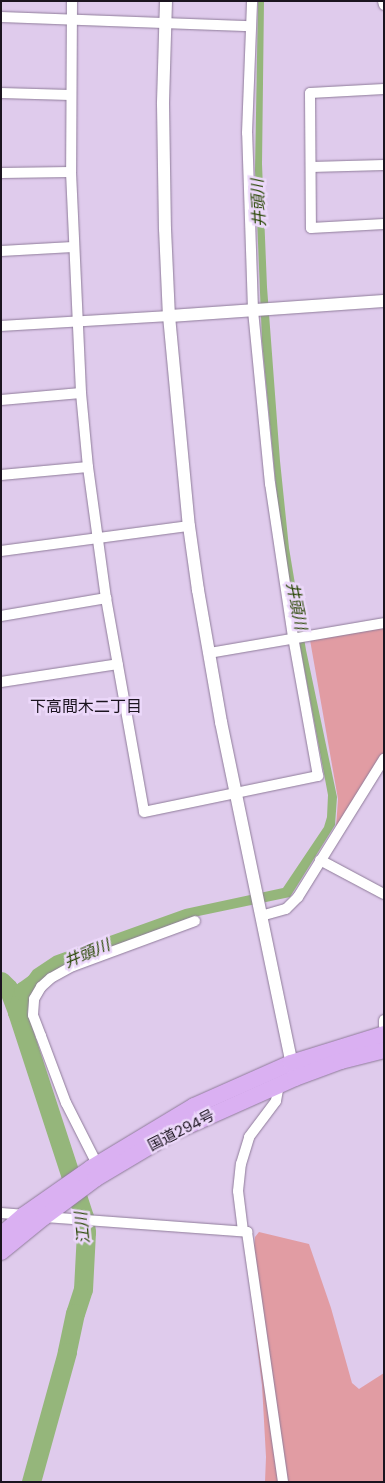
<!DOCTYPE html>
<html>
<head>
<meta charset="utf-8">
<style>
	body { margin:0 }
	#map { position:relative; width:385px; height:1483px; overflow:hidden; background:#dfcbec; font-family:Poppins,"Noto Sans JP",sans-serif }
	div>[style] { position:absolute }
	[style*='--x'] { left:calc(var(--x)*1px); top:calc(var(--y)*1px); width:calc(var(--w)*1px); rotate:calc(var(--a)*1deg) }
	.green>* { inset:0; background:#e19ca3 }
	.water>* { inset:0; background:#95b67b }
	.river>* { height:19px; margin:-9.5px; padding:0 9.5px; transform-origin:9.5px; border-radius:9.5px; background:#95b67b }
	.roads { filter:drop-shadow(0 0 1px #8f7c9a) drop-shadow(0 0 1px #8f7c9a) }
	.minor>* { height:10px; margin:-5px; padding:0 5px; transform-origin:5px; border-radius:5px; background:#fff }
	.tertiary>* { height:12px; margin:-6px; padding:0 6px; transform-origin:6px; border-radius:6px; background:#fff }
	.trunk>* { height:16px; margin:-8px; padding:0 8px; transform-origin:8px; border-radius:8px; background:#dab0f2 }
	span { translate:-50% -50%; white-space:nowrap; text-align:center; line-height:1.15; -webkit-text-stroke:5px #ecd8fa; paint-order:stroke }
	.street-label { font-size:15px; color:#1b141f }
	.water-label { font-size:16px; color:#294705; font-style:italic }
	.neighbourhood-label { font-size:16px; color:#1b141f }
	.frame { position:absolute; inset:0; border:2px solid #1b141f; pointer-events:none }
</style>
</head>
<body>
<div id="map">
	<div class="green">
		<div style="clip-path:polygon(384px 627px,384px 763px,336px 828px,338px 799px,310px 640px)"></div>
		<div style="clip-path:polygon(259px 1232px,309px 1244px,331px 1308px,352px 1383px,359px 1389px,384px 1373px,384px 1482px,265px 1482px,266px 1457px,262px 1385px,250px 1287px,255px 1237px)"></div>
	</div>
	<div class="water">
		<div style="clip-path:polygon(258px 1px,264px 1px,262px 164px,267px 287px,280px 461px,289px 548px,306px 650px,337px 797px,335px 825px,290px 897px,189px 918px,46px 972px,37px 980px,30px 992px,26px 1016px,17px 992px,33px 970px,54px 956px,185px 909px,283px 888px,324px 827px,327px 817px,328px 795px,290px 593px,277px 497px,262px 341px,255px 170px)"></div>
	</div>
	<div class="river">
		<div style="--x:1;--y:981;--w:10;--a:45"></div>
		<div style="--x:8;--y:988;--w:26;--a:69"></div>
		<div style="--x:17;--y:1012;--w:216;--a:71.9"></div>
		<div style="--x:84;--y:1217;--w:15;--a:82"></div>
		<div style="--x:86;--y:1232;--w:57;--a:93"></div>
		<div style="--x:83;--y:1289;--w:25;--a:108"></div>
		<div style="--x:75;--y:1313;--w:40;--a:102"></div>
		<div style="--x:67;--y:1352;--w:135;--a:105.5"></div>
		<div style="--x:17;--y:1012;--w:22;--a:-74"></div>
		<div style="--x:23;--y:991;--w:44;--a:-35.8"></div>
		<div style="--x:59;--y:965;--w:17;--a:-24"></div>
	</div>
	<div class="roads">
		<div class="minor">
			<div style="--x:72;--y:1;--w:171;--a:90.3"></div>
			<div style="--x:71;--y:172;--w:221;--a:87.4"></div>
			<div style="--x:81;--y:393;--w:74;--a:84.6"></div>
			<div style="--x:88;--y:467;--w:132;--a:82.2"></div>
			<div style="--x:106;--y:598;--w:217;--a:79.9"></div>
			<div style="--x:144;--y:812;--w:178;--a:-11.7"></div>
			<div style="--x:318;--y:776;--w:141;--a:-100.2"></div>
			<div style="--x:293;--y:637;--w:155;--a:-98.5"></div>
			<div style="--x:270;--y:484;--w:175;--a:-95.6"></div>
			<div style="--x:253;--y:310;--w:177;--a:-91.9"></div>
			<div style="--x:247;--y:133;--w:132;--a:-87.8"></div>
			<div style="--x:383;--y:1;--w:4;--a:76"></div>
			<div style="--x:1;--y:17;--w:250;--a:2.1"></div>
			<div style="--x:384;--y:89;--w:74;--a:176.9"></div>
			<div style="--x:310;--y:93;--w:135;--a:89.6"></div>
			<div style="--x:311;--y:228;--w:73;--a:-3.1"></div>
			<div style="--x:1;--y:93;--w:69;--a:1.7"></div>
			<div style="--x:311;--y:167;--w:73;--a:-1.6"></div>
			<div style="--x:1;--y:173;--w:70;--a:-0.8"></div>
			<div style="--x:1;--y:251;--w:72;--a:-3.2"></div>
			<div style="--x:1;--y:326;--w:168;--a:-3.4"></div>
			<div style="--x:1;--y:400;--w:80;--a:-5"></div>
			<div style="--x:1;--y:475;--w:87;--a:-5.3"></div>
			<div style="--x:1;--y:551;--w:190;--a:-7.6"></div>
			<div style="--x:1;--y:616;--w:107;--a:-9.7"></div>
			<div style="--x:209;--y:653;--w:178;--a:-9.7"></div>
			<div style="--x:1;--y:682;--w:118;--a:-8.7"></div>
			<div style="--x:320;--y:860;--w:72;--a:28"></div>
			<div style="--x:261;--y:916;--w:26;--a:-16"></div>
			<div style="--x:286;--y:909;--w:17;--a:-45"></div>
			<div style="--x:298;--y:897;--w:163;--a:-58.1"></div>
			<div style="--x:384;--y:1020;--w:6;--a:90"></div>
			<div style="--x:97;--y:1164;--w:68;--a:-116.9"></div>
			<div style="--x:66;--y:1103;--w:72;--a:-110.5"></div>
			<div style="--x:41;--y:1036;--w:22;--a:-111"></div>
			<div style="--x:33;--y:1015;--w:16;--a:-86"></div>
			<div style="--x:34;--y:999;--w:14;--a:-60"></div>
			<div style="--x:41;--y:987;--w:13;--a:-42"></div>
			<div style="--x:51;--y:978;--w:25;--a:-29"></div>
			<div style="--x:73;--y:966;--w:130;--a:-20.2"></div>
			<div style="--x:1;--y:1213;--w:24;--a:5"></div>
			<div style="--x:45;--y:1217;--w:203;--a:4.2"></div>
			<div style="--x:247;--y:1232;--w:253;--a:81.8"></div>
			<div style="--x:243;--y:1231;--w:40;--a:-97.1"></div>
			<div style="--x:238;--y:1191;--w:27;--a:-84"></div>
			<div style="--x:241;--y:1164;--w:28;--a:-73"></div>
			<div style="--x:249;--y:1137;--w:45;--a:-53.1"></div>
			<div style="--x:276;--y:1101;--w:17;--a:-80"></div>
		</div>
		<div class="tertiary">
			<div style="--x:166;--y:1;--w:103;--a:91.7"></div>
			<div style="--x:163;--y:104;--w:125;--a:89.1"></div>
			<div style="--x:165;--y:229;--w:87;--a:87.4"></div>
			<div style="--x:169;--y:316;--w:211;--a:84.6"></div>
			<div style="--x:189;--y:526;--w:65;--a:82"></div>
			<div style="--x:198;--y:590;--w:134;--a:80.1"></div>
			<div style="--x:221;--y:722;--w:355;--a:78.3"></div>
			<div style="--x:169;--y:316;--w:216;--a:-4"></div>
		</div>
		<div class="trunk">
			<div style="--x:1;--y:1235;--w:30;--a:-41"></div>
			<div style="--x:24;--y:1215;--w:82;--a:-35"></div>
			<div style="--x:91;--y:1168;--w:120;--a:-31"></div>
			<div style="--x:194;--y:1106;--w:106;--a:-23.9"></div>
			<div style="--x:291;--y:1063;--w:97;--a:-17.3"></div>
			<div style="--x:1;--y:1252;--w:55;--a:-39.1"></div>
			<div style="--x:44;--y:1217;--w:64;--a:-36.7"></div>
			<div style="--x:95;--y:1179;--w:90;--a:-30.9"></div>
			<div style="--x:172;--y:1133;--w:135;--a:-24.1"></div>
			<div style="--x:295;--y:1078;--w:49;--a:-20.3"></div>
			<div style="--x:341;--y:1061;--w:44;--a:-14.3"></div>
		</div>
	</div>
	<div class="street-label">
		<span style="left:181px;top:1130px;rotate:-27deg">国道294号</span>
	</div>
	<div class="water-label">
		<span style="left:259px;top:203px;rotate:-93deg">井頭川</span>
		<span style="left:296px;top:606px;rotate:79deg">井頭川</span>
		<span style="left:87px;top:954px;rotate:-23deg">井頭川</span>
		<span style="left:83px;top:1228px;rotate:-96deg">江川</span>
	</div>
	<div class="neighbourhood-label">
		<span style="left:86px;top:707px">下高間木二丁目</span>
	</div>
	<div class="frame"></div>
</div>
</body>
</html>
